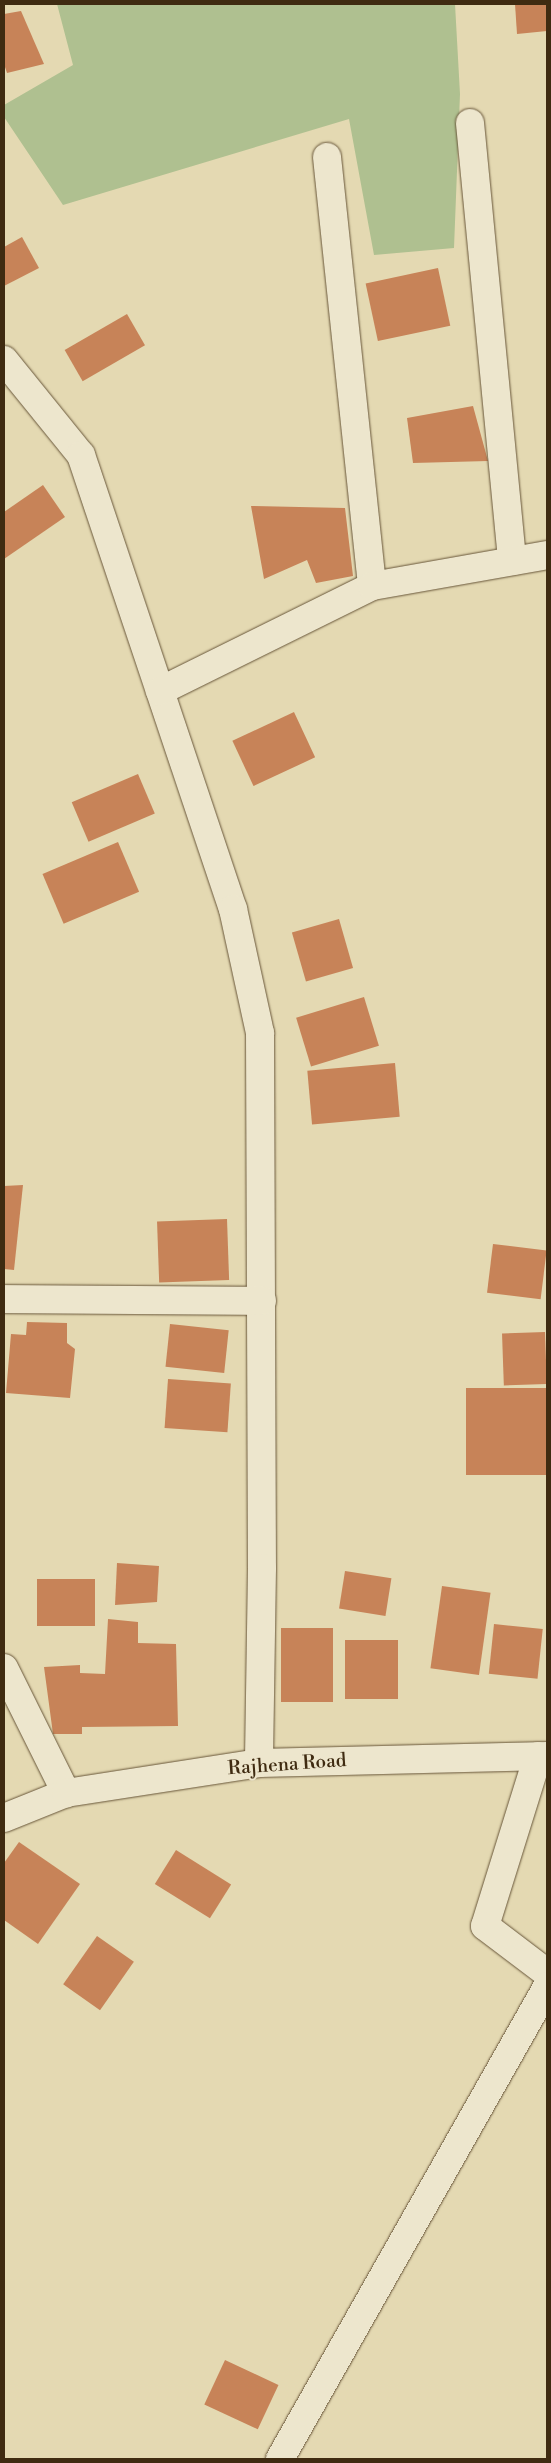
<!DOCTYPE html>
<html>
<head>
<meta charset="utf-8">
<style>
	body { margin:0 }
	#map { position:relative; width:551px; height:2463px; overflow:hidden; background:#e4d9b2; font-family:"Libre Bodoni",serif }
	div>[style] { position:absolute }
	[style*='--x'] { left:calc(var(--x)*1px); top:calc(var(--y)*1px); width:calc(var(--w)*1px); rotate:calc(var(--a)*1deg) }
	.green>* { inset:0; background:#afc090 }
	.building>* { inset:0; background:#c78358; transform-origin:0 0 }
	.roads { filter:drop-shadow(0 0 1px #685639) drop-shadow(0 0 1px #685639) }
	.minor>* { height:28px; margin:-14px; padding:0 14px; transform-origin:14px; border-radius:14px; background:#ede6cd }
	span { translate:-50% -50%; white-space:nowrap; text-align:center; line-height:1.15; -webkit-text-stroke:4px #ede6cd; paint-order:stroke }
	.street-label { font-size:19px; color:#3f2b11 }
	.frame { position:absolute; inset:0; border:5px solid #3f2b11; pointer-events:none }
</style>
</head>
<body>
<div id="map">
	<div class="green">
		<div style="clip-path:polygon(57px 4px,455px 4px,460px 94px,454px 248px,374px 255px,349px 119px,63px 205px,4px 117px,4px 105px,73px 65px)"></div>
	</div>
	<div class="building">
		<div style="clip-path:polygon(515px 4px,547px 4px,547px 31px,517px 34px)"></div>
		<div style="clip-path:polygon(21px 11px,44px 64px,7px 73px,4px 64px,4px 14px)"></div>
		<div style="clip-path:polygon(22px 237px,39px 268px,4px 286px,4px 247px)"></div>
		<div style="left:438px;top:268px;width:59px;height:74px;rotate:78deg"></div>
		<div style="left:127px;top:314px;width:36px;height:72px;rotate:60deg"></div>
		<div style="clip-path:polygon(473px 406px,488px 461px,413px 463px,407px 418px)"></div>
		<div style="clip-path:polygon(43px 485px,65px 517px,4px 559px,4px 512px)"></div>
		<div style="clip-path:polygon(251px 506px,345px 508px,353px 576px,316px 583px,307px 560px,264px 579px)"></div>
		<div style="left:294px;top:712px;width:50px;height:68px;rotate:65deg"></div>
		<div style="left:138px;top:774px;width:43px;height:72px;rotate:67deg"></div>
		<div style="left:118px;top:842px;width:54px;height:82px;rotate:67deg"></div>
		<div style="left:339px;top:919px;width:51px;height:49px;rotate:74deg"></div>
		<div style="left:364px;top:997px;width:51px;height:71px;rotate:73deg"></div>
		<div style="left:395px;top:1063px;width:54px;height:88px;rotate:85deg"></div>
		<div style="clip-path:polygon(23px 1185px,14px 1270px,4px 1269px,4px 1186px)"></div>
		<div style="left:227px;top:1219px;width:61px;height:70px;rotate:88deg"></div>
		<div style="left:493px;top:1244px;width:54px;height:49px;rotate:7deg"></div>
		<div style="clip-path:polygon(27px 1322px,67px 1323px,67px 1343px,75px 1349px,70px 1398px,6px 1393px,11px 1334px,26px 1335px)"></div>
		<div style="left:170px;top:1324px;width:59px;height:43px;rotate:6deg"></div>
		<div style="left:545px;top:1332px;width:52px;height:43px;rotate:88deg"></div>
		<div style="left:168px;top:1379px;width:63px;height:49px;rotate:4deg"></div>
		<div style="left:547px;top:1388px;width:87px;height:81px;rotate:90deg"></div>
		<div style="clip-path:polygon(117px 1563px,159px 1566px,157px 1602px,115px 1605px)"></div>
		<div style="left:345px;top:1571px;width:47px;height:38px;rotate:9deg"></div>
		<div style="left:37px;top:1579px;width:58px;height:47px"></div>
		<div style="left:442px;top:1586px;width:49px;height:83px;rotate:8deg"></div>
		<div style="clip-path:polygon(108px 1619px,138px 1622px,138px 1643px,176px 1644px,178px 1726px,82px 1727px,82px 1734px,53px 1734px,44px 1667px,80px 1665px,80px 1673px,105px 1674px)"></div>
		<div style="left:494px;top:1624px;width:49px;height:50px;rotate:6deg"></div>
		<div style="left:281px;top:1628px;width:52px;height:74px"></div>
		<div style="left:345px;top:1640px;width:53px;height:59px"></div>
		<div style="clip-path:polygon(19px 1842px,80px 1884px,38px 1944px,4px 1920px,4px 1863px)"></div>
		<div style="left:176px;top:1850px;width:65px;height:40px;rotate:32deg"></div>
		<div style="left:97px;top:1936px;width:45px;height:59px;rotate:35deg"></div>
		<div style="left:225px;top:2360px;width:59px;height:49px;rotate:25deg"></div>
	</div>
	<div class="roads">
		<div class="minor">
			<div style="--x:470;--y:123;--w:440;--a:84.5"></div>
			<div style="--x:327;--y:157;--w:431;--a:84"></div>
			<div style="--x:4;--y:360;--w:122;--a:51"></div>
			<div style="--x:81;--y:455;--w:479;--a:71.5"></div>
			<div style="--x:233;--y:909;--w:127;--a:77.7"></div>
			<div style="--x:260;--y:1033;--w:535;--a:89.79"></div>
			<div style="--x:262;--y:1568;--w:195;--a:90.9"></div>
			<div style="--x:160;--y:691;--w:237;--a:-26.3"></div>
			<div style="--x:372;--y:586;--w:178;--a:-10"></div>
			<div style="--x:4;--y:1299;--w:258;--a:0.4"></div>
			<div style="--x:4;--y:1668;--w:140;--a:63.6"></div>
			<div style="--x:538;--y:1756;--w:178;--a:107.3"></div>
			<div style="--x:485;--y:1926;--w:78;--a:37.2"></div>
			<div style="--x:4;--y:1818;--w:67;--a:-22"></div>
			<div style="--x:66;--y:1793;--w:195;--a:-8.8"></div>
			<div style="--x:259;--y:1763;--w:288;--a:-1.4"></div>
			<div style="--x:280;--y:2459;--w:542;--a:-60.5"></div>
		</div>
	</div>
	<div class="street-label">
		<span style="left:287px;top:1765px;rotate:-4deg">Rajhena Road</span>
	</div>
	<div class="frame"></div>
</div>
</body>
</html>
